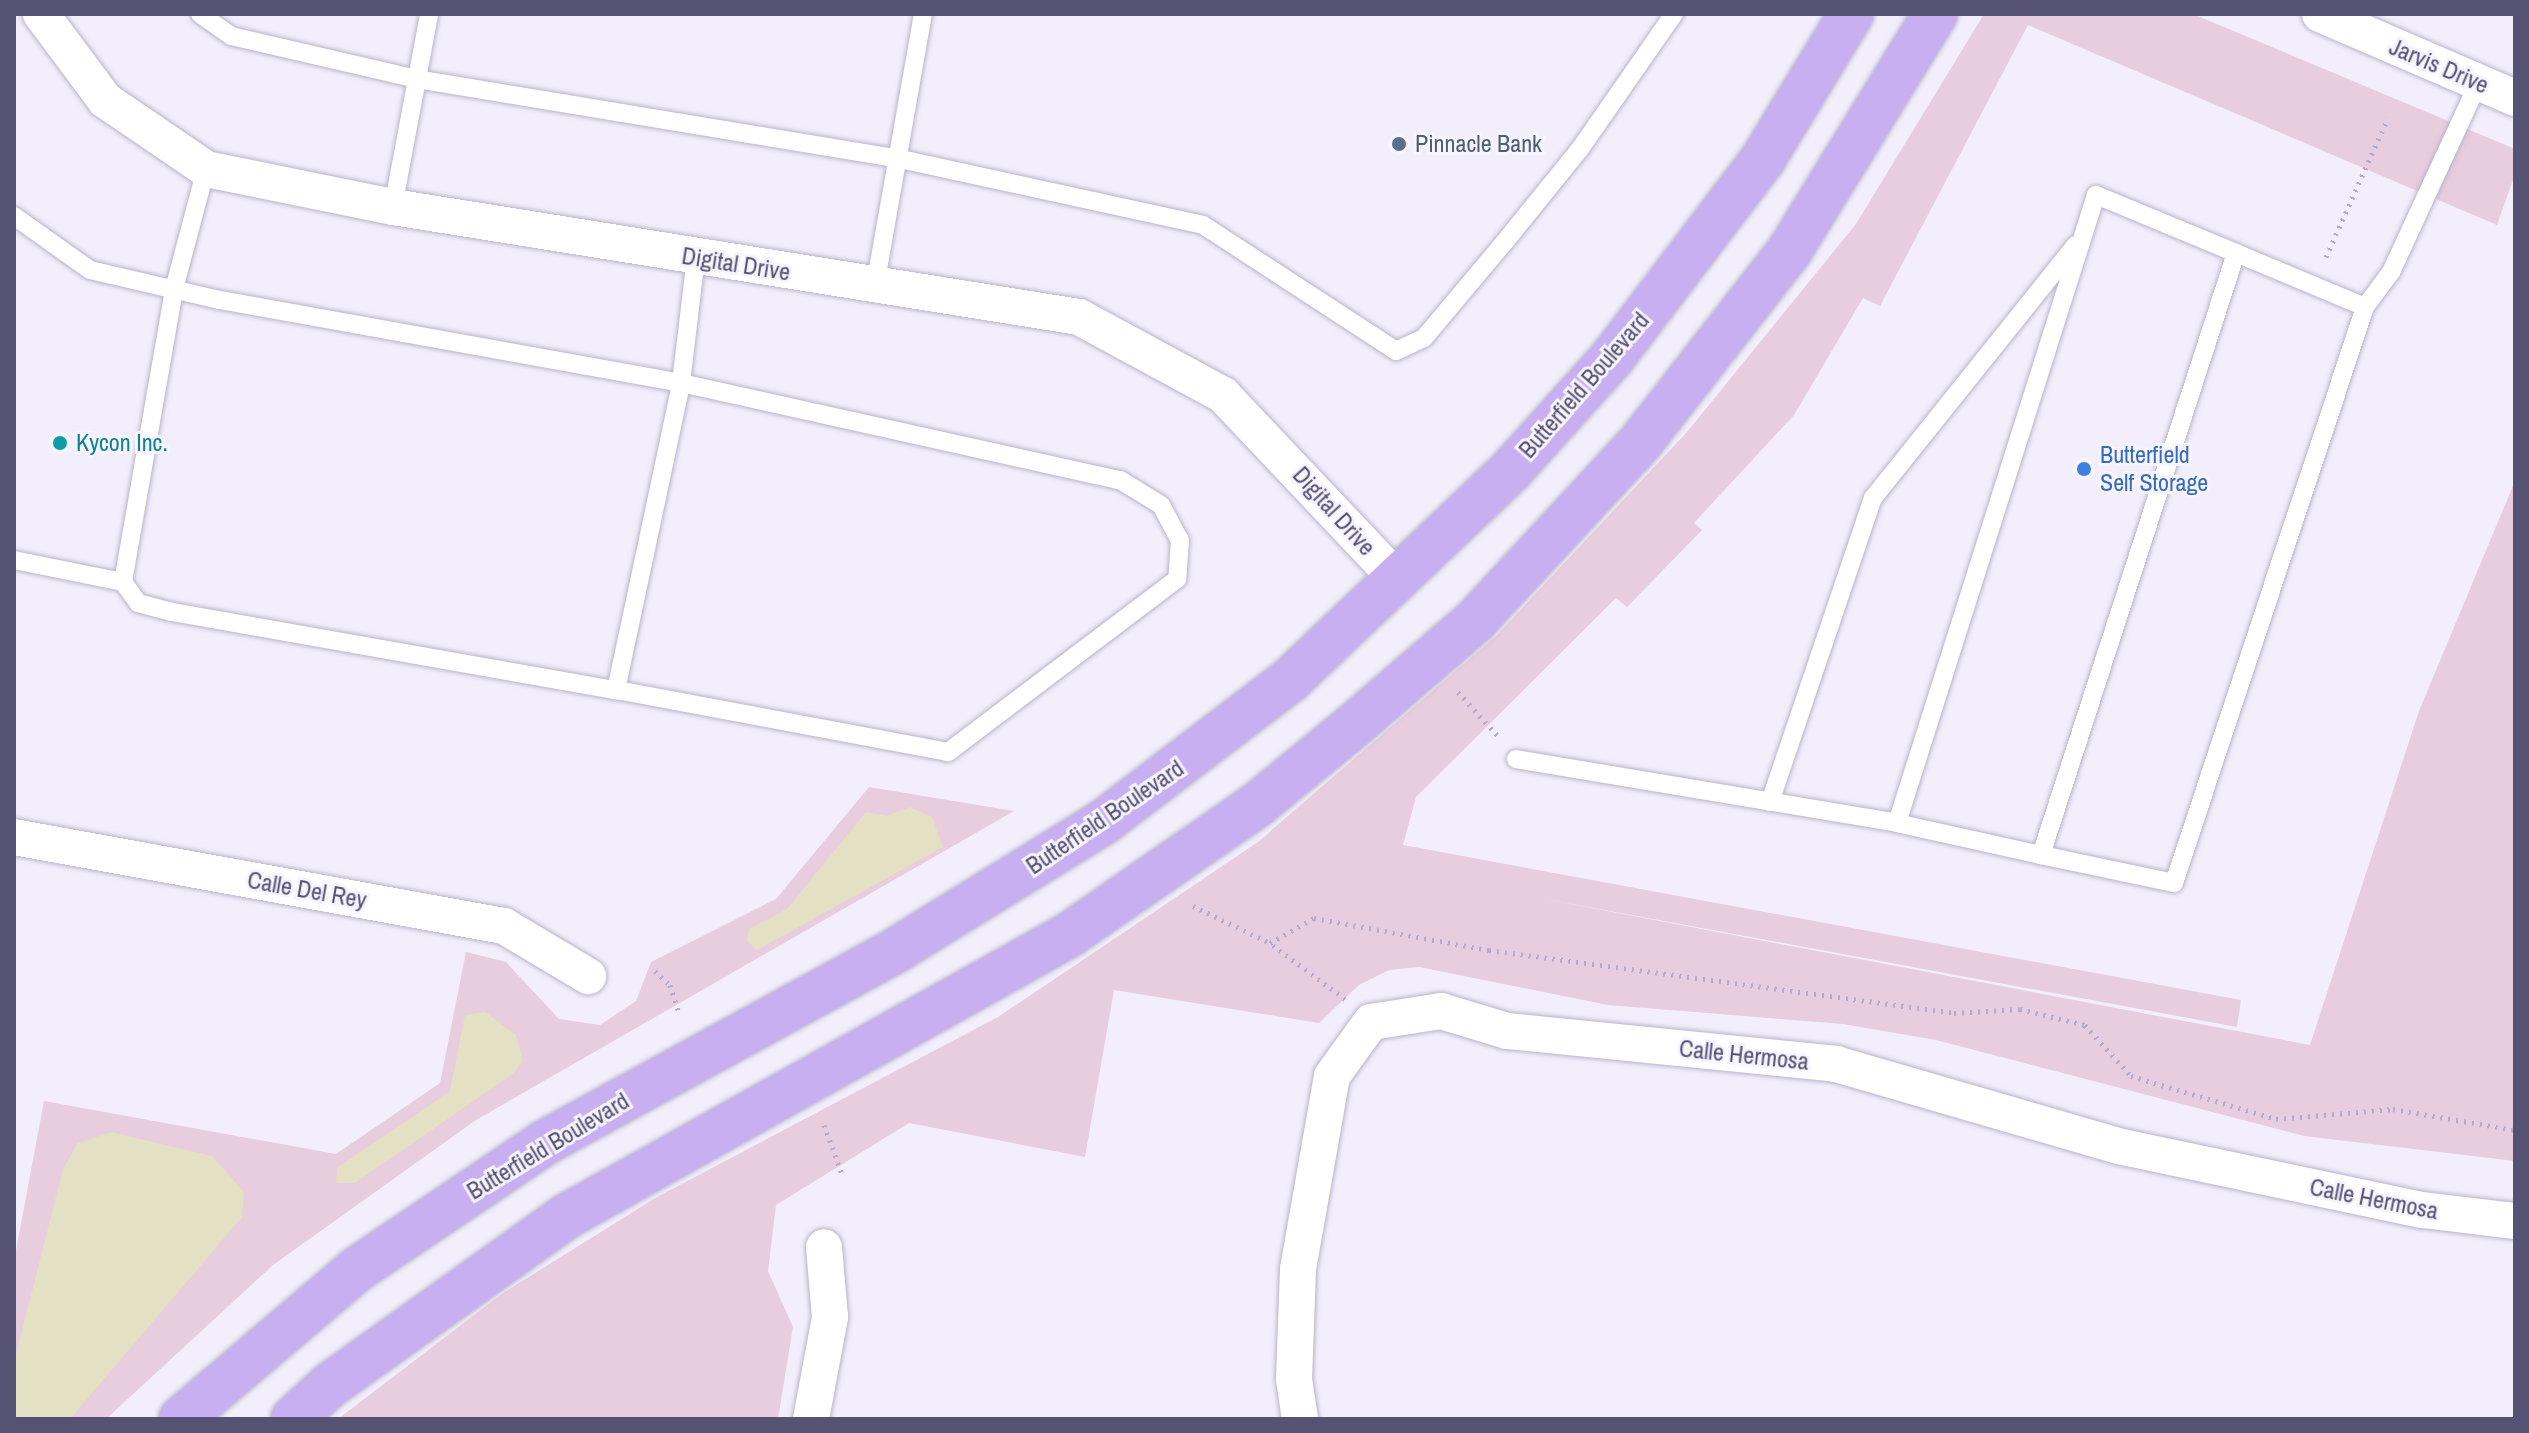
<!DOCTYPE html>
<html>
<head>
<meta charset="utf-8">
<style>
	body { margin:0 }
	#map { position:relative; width:2529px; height:1433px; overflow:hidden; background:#f2eefb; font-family:"Archivo Narrow",sans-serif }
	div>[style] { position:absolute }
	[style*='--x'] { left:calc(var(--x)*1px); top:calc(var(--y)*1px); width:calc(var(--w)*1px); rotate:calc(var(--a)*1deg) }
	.green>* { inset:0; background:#e8cdde }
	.water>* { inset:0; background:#e3e0c3 }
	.path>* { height:5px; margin-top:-2.5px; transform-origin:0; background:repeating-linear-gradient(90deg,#b0abd3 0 2px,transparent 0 8px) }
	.roads { filter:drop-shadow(0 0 2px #b8b4cc) drop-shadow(0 0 2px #b8b4cc) }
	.lane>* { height:18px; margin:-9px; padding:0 9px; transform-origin:9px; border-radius:9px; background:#fff }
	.street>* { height:36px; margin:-18px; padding:0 18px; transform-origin:18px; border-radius:18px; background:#fff }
	.primary>* { height:44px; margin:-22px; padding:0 22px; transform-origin:22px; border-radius:22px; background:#c8aff1 }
	.dots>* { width:22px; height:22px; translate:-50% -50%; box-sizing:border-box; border:4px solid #f7f4fe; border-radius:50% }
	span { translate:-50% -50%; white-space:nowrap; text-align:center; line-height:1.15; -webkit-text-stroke:6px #f7f4fe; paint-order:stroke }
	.street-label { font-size:24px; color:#565274 }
	.service-label { font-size:24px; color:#4e5e75 }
	.left { translate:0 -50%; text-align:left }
	.culture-label { font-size:24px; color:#0d838f }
	.shop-label { font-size:24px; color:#366cbe }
	.frame { position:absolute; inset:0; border:16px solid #565274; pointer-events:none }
</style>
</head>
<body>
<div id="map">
	<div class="green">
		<div style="clip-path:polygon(1984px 14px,2193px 14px,2515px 149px,2515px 174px,2497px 225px,2028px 25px,1880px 306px,1863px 298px,1794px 415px,1694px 523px,1702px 530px,1627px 607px,1616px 598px,1416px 797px,1403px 845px,2241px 1000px,2237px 1027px,1534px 897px,2310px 1045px,2419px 711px,2515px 481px,2515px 1161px,2304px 1136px,1936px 1040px,1843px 1024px,1608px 1005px,1419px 967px,1389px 970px,1359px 985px,1319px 1023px,1114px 990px,1085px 1157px,909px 1123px,776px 1205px,768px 1271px,793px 1327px,778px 1419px,338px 1419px,503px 1293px,657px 1197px,998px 1017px,1258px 842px,1496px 636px,1687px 432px,1856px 224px)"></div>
		<div style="clip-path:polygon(869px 787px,1014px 811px,476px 1120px,273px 1265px,106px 1419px,14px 1419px,14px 1261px,44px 1101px,336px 1154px,440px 1083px,466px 952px,506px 962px,559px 1019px,600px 1025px,636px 1001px,651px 962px,776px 899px)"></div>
	</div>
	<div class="water">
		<div style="clip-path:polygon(910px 807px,932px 817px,943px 847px,757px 950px,747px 941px,749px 929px,787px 909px,866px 812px,887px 816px)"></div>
		<div style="clip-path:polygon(485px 1012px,516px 1035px,523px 1061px,514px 1073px,355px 1183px,336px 1183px,337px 1168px,450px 1091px,465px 1015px)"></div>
		<div style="clip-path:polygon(111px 1132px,212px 1156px,244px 1192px,242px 1217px,70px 1419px,14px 1419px,14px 1362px,63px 1169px,78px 1143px)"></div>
	</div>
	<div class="path">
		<div style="--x:2326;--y:257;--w:152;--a:-66"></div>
		<div style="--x:1458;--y:692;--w:59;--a:47.7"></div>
		<div style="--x:1193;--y:906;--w:85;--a:25.7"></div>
		<div style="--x:655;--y:971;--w:21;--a:43"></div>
		<div style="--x:670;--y:985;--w:28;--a:72"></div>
		<div style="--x:1345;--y:999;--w:94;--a:-143.3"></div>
		<div style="--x:1270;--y:943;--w:51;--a:-29.6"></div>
		<div style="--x:1314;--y:918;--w:178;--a:10.4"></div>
		<div style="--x:1489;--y:950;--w:469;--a:7.7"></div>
		<div style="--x:1954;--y:1013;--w:66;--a:-3.5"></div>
		<div style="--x:2020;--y:1009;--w:67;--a:13.8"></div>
		<div style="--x:2085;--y:1025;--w:69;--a:48"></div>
		<div style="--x:2131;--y:1076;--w:151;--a:16.5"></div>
		<div style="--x:2276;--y:1119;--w:117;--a:-4.9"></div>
		<div style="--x:2393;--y:1109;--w:124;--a:9.8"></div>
		<div style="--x:824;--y:1125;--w:55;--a:69.9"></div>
	</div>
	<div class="roads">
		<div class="lane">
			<div style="--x:200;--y:14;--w:38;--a:35"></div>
			<div style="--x:231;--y:36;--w:191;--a:13"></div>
			<div style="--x:417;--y:79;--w:485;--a:9.4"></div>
			<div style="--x:896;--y:158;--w:314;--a:12.3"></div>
			<div style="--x:1203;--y:225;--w:230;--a:33.1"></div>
			<div style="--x:1396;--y:351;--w:31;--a:-25"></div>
			<div style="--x:1424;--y:338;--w:123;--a:-50"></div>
			<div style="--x:1503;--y:244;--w:122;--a:-51"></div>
			<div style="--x:1580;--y:149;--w:165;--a:-55.2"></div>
			<div style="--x:393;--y:207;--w:196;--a:-79.4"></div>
			<div style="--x:14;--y:216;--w:93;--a:35.4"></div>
			<div style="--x:90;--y:270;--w:133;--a:13"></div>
			<div style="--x:220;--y:300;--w:468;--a:10.2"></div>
			<div style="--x:681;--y:383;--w:126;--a:-83.2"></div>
			<div style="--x:2236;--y:253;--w:633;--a:107.95"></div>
			<div style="--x:2041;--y:855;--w:148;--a:-167.5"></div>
			<div style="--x:1897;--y:823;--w:659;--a:-72.42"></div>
			<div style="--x:2096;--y:195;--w:152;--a:22.5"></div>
			<div style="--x:2236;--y:253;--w:140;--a:22.7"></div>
			<div style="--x:2365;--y:307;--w:44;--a:-53.4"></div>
			<div style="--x:2391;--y:272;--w:207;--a:-65.2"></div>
			<div style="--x:875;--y:286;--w:276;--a:-80"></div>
			<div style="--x:14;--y:560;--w:111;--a:11.4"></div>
			<div style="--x:123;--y:582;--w:297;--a:-80.1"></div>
			<div style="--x:174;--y:289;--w:124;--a:-75.1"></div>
			<div style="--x:123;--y:582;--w:26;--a:54"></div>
			<div style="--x:138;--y:603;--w:35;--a:15"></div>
			<div style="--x:172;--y:612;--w:451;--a:10"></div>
			<div style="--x:616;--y:690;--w:314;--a:-78"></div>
			<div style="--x:681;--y:383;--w:450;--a:12.5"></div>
			<div style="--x:1120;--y:480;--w:48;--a:31.4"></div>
			<div style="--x:1161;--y:505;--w:40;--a:62"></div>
			<div style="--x:1180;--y:540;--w:39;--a:94"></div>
			<div style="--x:1177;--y:579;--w:287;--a:142.9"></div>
			<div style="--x:948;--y:752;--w:338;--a:-169.4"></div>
			<div style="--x:1516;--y:759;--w:386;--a:9.5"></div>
			<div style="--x:1770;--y:802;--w:321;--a:-71.3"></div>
			<div style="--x:1873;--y:498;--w:324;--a:-51.3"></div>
			<div style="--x:2041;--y:855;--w:136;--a:11.9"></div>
			<div style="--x:2174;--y:883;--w:607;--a:-71.65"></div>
		</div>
		<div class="street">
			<div style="--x:41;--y:14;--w:107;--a:53.3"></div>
			<div style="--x:105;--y:100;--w:122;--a:34.3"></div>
			<div style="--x:206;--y:169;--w:191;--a:11.5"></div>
			<div style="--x:393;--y:207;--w:695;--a:9.11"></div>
			<div style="--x:1079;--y:317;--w:164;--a:28.4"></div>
			<div style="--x:1223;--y:395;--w:256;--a:46.6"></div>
			<div style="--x:2320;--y:14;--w:212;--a:23.3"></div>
			<div style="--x:14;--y:837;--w:498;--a:10.3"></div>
			<div style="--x:504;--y:926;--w:98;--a:30.8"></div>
			<div style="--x:811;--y:1419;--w:104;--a:-79.4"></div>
			<div style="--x:830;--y:1317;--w:70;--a:-94.9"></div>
			<div style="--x:1300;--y:1419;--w:40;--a:-98.5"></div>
			<div style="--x:1294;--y:1379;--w:110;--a:-87.9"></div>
			<div style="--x:1298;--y:1269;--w:196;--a:-80"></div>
			<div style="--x:1332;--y:1076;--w:67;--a:-54.2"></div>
			<div style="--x:1371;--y:1022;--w:71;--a:-8.9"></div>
			<div style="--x:1441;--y:1011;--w:69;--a:16.9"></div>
			<div style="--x:1507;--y:1031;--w:331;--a:5.7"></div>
			<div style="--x:1836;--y:1064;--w:294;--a:16.2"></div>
			<div style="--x:2118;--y:1146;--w:312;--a:11.9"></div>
			<div style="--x:2423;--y:1210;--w:93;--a:6.8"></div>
		</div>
		<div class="primary">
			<div style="--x:181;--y:1419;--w:230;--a:-40.4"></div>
			<div style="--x:356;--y:1270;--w:227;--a:-34"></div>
			<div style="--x:544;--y:1143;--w:404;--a:-28.7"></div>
			<div style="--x:898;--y:949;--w:243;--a:-31.7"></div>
			<div style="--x:1105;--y:821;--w:233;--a:-37.3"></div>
			<div style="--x:1290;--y:680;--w:306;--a:-43.5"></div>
			<div style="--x:1512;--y:469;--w:149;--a:-48"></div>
			<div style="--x:1612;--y:358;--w:250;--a:-52.8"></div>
			<div style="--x:1763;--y:159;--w:170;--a:-58.7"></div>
			<div style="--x:293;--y:1419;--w:50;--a:-42.6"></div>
			<div style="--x:330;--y:1385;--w:291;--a:-35.5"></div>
			<div style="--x:567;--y:1216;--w:575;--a:-29.24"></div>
			<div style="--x:1069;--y:935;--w:230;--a:-34.7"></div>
			<div style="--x:1258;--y:804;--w:120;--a:-39.3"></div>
			<div style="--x:1351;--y:728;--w:165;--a:-40.8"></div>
			<div style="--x:1476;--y:620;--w:241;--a:-47.2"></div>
			<div style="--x:1640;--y:443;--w:244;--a:-52.1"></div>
			<div style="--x:1790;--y:250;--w:277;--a:-58.4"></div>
		</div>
	</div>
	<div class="dots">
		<div style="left:1399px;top:144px;background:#5c6f8a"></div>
		<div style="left:60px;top:443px;background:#0f9aa8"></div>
		<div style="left:2084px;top:469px;background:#3f7fe0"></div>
	</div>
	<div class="street-label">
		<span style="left:2439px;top:66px;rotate:23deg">Jarvis Drive</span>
		<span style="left:736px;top:264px;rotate:9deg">Digital Drive</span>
		<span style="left:1584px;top:385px;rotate:-49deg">Butterfield Boulevard</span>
		<span style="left:1334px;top:511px;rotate:48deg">Digital Drive</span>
		<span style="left:1105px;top:817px;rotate:-34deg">Butterfield Boulevard</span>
		<span style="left:307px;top:890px;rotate:10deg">Calle Del Rey</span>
		<span style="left:1744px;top:1055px;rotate:6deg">Calle Hermosa</span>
		<span style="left:548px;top:1146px;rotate:-31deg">Butterfield Boulevard</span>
		<span style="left:2374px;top:1199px;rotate:11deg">Calle Hermosa</span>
	</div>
	<div class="service-label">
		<span class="left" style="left:1415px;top:144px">Pinnacle Bank</span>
	</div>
	<div class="culture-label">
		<span class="left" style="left:76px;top:443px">Kycon Inc.</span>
	</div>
	<div class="shop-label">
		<span class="left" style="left:2100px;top:469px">Butterfield<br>Self Storage</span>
	</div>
	<div class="frame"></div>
</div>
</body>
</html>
